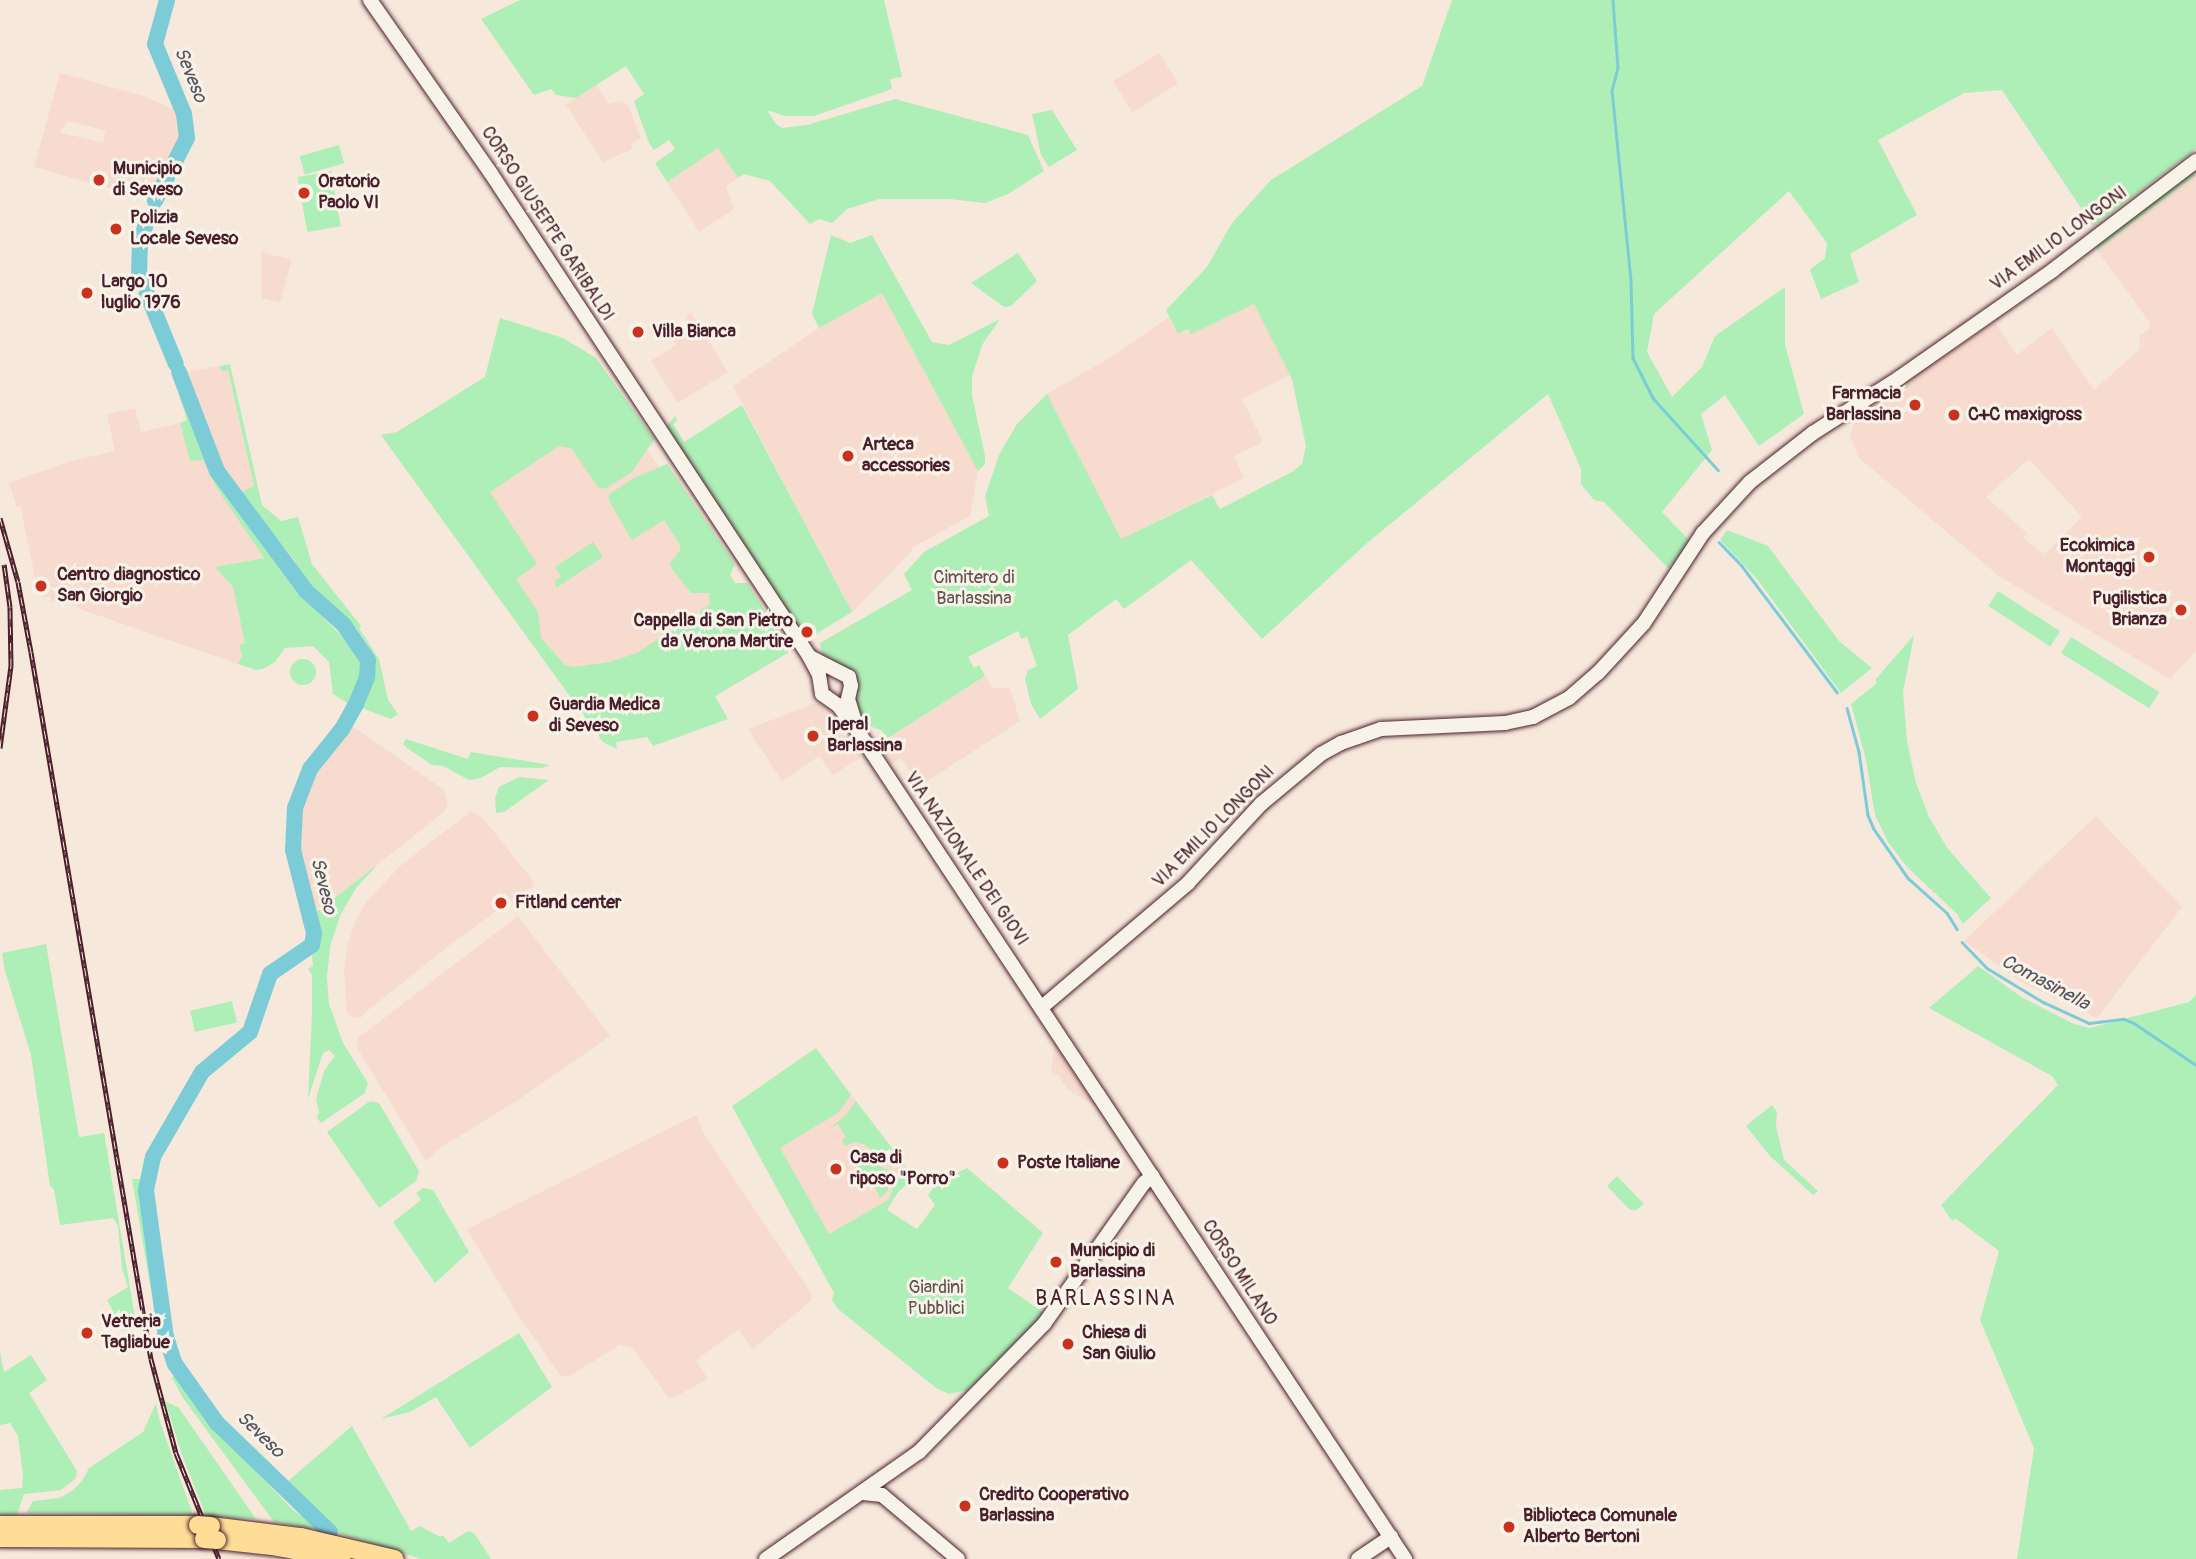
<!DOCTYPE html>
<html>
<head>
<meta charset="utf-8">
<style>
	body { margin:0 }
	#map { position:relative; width:2196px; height:1559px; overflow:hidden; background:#f7e8dc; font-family:Pangolin,sans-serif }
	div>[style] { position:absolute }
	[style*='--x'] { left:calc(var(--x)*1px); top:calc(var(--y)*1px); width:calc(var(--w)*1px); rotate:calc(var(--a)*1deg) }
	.built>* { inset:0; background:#f7dbce; transform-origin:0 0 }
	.green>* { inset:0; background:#aeefb7; transform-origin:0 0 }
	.round { border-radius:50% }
	.stream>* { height:2.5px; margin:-1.25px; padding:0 1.25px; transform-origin:1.25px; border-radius:1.25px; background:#7cccd8 }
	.river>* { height:16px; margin:-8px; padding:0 8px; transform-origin:8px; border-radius:8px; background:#7cccd8 }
	.roads { filter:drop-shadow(0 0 2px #4a1f2b) drop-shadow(0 0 2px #4a1f2b) }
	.secondary>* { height:14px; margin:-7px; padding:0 7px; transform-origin:7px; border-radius:7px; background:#f7f3e8 }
	.highway>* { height:18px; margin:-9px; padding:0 9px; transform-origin:9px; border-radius:9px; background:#fedd96 }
	.rail>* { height:5px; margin-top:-2.5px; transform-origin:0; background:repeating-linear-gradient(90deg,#f7f3e8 0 8px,#4a1f2b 0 16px); box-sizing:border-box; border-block:2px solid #4a1f2b }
	.bridges { filter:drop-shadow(0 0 2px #4a1f2b) drop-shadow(0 0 2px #4a1f2b) }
	.highway-bridge>* { height:18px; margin:-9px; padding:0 9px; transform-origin:9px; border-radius:9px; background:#fedd96 }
	.dots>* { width:19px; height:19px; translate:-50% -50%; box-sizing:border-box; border:4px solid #f7f3e8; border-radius:50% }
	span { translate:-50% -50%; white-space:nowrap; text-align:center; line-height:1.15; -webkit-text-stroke:6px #f7f3e8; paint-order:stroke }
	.poi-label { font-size:18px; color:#4a1f2b; font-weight:700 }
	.left { translate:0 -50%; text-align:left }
	.right { translate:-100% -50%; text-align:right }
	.street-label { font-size:18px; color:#4a1f2b }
	.park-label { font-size:18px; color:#63534e }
	.water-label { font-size:19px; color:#59535f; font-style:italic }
	.quarter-label { font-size:21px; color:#4a1f2b; letter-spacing:2px }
</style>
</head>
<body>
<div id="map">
	<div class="built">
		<div style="left:1159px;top:53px;width:36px;height:54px;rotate:58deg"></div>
		<div style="clip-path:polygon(evenodd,60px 73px,144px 96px,175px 110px,181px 129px,180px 143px,160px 177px,152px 200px,34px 167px,60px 73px,68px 121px,106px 131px,103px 143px,59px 132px,68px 121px)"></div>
		<div style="clip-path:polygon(596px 85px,609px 104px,620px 101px,628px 105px,641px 138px,631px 144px,632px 149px,603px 162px,566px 105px)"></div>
		<div style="clip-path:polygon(718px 148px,738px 178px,726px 186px,734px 209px,699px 232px,667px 182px)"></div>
		<div style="clip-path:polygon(evenodd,2196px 175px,2196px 651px,2170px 679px,1999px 576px,1858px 457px,1850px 435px,1857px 413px,1995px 322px,2017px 355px,2052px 328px,2094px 390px,2140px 349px,2139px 336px,2149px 329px,2150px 323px,2097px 250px,2196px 175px,2029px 459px,2082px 517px,2045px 554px,2023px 538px,2027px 533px,1986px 497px,2029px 459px)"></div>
		<div style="clip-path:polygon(261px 252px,292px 260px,280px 302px,262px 298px)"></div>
		<div style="clip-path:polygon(882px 292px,978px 471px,970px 516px,913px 547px,912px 551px,852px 612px,733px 386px,819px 328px)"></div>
		<div style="clip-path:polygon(1254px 304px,1290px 375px,1242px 399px,1263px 442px,1234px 456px,1244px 478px,1121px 539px,1047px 394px,1116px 354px,1169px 317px,1178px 334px)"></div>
		<div style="clip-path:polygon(691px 313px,728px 372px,678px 403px,651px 361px,676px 345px,672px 339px,693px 328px,686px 317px)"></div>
		<div style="clip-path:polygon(500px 318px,603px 370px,654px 439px,654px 444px,646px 449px,660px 468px,667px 464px,735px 564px,730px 575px,735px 583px,747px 583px,791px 651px,647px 737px,606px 744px,381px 435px,397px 432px,485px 377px)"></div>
		<div style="clip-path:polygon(220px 366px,221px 371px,228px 369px,254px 486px,240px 493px,214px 455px,186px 372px)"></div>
		<div style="clip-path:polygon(135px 408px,141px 432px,180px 423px,190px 461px,203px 459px,216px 487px,264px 558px,216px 567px,233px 587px,245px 643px,238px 664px,77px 608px,75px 597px,52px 602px,50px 596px,44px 597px,38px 591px,20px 506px,17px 507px,9px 483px,71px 461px,115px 451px,107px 414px)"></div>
		<div style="clip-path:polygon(985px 676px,992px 688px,1010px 688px,1020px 721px,920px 786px,901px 758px,891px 765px,884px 753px,894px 747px,888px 738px)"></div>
		<div style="clip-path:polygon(816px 703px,828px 707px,861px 757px,833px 775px,819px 756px,782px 781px,748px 729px)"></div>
		<div style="clip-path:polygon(351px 725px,444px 790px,448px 804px,443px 813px,314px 914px,296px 843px,301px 801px,334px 742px)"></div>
		<div style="clip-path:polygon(471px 811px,483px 818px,534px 882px,533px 887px,521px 893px,451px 944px,362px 1015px,361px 1018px,350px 1017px,347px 1012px,344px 971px,348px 942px,357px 918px,367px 901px,400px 866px)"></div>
		<div style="clip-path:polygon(2096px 816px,2182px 907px,2097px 1018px,2020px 981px,1964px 941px)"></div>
		<div style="clip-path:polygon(518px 916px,610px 1036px,518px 1100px,437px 1150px,426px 1161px,356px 1046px,358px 1038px)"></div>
		<div style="clip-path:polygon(1055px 1044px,1097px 1107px,1067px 1089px,1058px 1074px,1054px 1076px,1051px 1071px)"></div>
		<div style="clip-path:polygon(816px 1048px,914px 1178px,898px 1192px,875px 1227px,828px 1244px,770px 1137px)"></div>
		<div style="clip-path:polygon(696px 1115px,706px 1137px,811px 1293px,811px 1301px,753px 1349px,739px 1330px,735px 1332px,696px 1360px,708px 1379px,673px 1398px,667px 1396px,633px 1348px,620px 1345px,568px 1377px,560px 1375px,516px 1312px,467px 1229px)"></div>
	</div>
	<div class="green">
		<div style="clip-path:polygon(520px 0,884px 0,902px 77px,890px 79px,892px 89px,814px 116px,785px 116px,767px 110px,776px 124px,782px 128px,807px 125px,895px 99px,1028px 135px,1044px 171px,1008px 194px,985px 203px,949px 199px,879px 199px,847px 209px,832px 223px,819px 219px,810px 224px,770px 181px,744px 174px,738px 178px,718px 148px,667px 182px,655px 163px,675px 149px,669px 140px,654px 150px,649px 143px,634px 101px,644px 94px,626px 66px,576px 98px,556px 95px,551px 89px,534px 95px,481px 19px)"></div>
		<div style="clip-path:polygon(1452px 0,2196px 0,2196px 149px,2093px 226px,2002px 90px,1964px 93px,1878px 140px,1917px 215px,1850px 254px,1859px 282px,1821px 299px,1810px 270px,1825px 258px,1827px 243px,1789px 191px,1654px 314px,1647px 352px,1672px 397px,1702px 367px,1715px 336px,1785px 287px,1785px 345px,1804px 414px,1759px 446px,1725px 395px,1701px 414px,1712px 450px,1662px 512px,1691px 542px,1668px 568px,1604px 502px,1594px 500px,1581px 484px,1581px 469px,1548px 394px,1366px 544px,1262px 639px,1191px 560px,1124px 609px,1116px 599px,1068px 635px,1078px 689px,1040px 719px,1031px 704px,1025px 679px,1028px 670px,1037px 666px,1027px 637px,1021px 639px,1018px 631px,968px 657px,974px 668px,979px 665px,985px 676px,888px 738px,882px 731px,870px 726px,855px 709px,855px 686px,823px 659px,820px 643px,912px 590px,904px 574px,924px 552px,989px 516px,985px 496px,999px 455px,1017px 424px,1047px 394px,1121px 539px,1212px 495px,1220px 509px,1292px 472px,1302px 464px,1306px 446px,1292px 379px,1254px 304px,1191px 334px,1188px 329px,1178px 334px,1166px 310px,1207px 267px,1232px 223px,1271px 180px,1422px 86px)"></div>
		<div style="clip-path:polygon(1052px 110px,1077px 150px,1049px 167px,1041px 155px,1032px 114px)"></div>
		<div style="left:339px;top:145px;width:19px;height:41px;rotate:74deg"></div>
		<div style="left:331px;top:171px;width:56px;height:34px;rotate:80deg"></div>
		<div style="clip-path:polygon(2192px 171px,2196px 175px,2097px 250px,2096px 245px)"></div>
		<div style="clip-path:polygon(831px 235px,850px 243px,872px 235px,932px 342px,949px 345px,1000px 319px,982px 345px,972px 377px,972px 395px,985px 456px,985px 464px,978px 471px,882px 293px,819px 328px,812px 314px)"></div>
		<div style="clip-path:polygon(1018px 253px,1037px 281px,1011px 306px,1004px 307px,971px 283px)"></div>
		<div style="clip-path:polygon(500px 318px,563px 338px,596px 358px,654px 439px,632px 472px,605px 489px,598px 487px,571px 448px,559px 446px,490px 492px,537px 564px,516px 579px,538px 612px,541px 638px,565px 665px,575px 667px,609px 662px,637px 653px,710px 604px,709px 593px,691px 593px,672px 569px,670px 563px,680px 550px,680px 545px,664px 520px,632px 540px,609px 501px,609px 494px,634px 478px,667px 464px,735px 564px,730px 575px,735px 583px,747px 583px,791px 651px,715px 696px,728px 719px,653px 746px,647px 737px,616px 742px,617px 749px,603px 742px,381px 435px,397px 432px,485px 377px)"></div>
		<div style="clip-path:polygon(230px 364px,262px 505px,281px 521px,298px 517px,312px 564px,361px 626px,359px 628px,379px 659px,388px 700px,398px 714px,391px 719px,362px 708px,376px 667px,368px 645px,354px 625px,308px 586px,294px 560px,240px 493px,254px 486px,228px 370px,221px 371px,220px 366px)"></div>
		<div style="clip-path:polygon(172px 373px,204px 458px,215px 478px,296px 591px,360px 654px,363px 668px,349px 704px,333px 694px,329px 662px,313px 646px,285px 648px,275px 662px,263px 669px,256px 670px,238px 664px,242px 655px,239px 645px,245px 643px,233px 587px,215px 567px,264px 558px,216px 487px,203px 460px,190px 461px,180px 423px,187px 420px)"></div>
		<div style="clip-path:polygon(742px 405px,852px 612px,814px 635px,803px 636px,666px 427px,675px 416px,677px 421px,673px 424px,684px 442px)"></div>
		<div style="clip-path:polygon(1727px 530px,1768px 546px,1839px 641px,1872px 668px,1841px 693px,1757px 579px,1720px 540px)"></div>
		<div style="clip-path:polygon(593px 542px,603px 557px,556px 588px,555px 581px,561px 577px,555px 567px)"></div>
		<div style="left:1998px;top:591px;width:74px;height:18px;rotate:33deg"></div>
		<div style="clip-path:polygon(1914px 635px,1903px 692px,1907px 741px,1916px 783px,1929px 817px,1948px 849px,1991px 898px,1963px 924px,1957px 914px,1907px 867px,1888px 842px,1875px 815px,1866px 760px,1851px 704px,1877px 683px,1875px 680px)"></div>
		<div style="left:2071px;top:637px;width:104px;height:19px;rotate:32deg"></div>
		<div class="round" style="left:290px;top:659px;width:26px;height:26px"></div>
		<div style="clip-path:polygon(406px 739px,468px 759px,471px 752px,550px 765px,542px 768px,500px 767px,481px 778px,469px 780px,443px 766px,432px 765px,407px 748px,403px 744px)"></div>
		<div style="clip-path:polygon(519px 777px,549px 780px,504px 812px,496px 813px,495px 798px,499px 787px)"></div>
		<div style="clip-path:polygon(378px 864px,356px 888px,340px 916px,330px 947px,327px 977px,329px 1004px,343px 1043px,368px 1083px,365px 1093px,321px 1123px,317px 1118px,319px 1111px,316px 1099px,324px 1071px,335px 1056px,329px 1050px,323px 1053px,308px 1099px,312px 1014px,312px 975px,308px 969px,313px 966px,312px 955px,302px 959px,314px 952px,319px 944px,314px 914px)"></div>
		<div style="clip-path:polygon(46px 944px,79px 1137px,104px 1133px,136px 1323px,124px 1331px,107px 1300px,128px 1287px,122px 1269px,118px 1226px,113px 1218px,60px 1225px,54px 1189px,50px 1186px,31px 1055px,5px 971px,2px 953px)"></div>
		<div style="clip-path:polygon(1978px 966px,2023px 998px,2074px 1024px,2090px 1028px,2189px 1002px,2196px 995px,2196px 1559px,2017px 1559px,2034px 1448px,1980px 1320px,1999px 1251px,1955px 1218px,1952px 1221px,1941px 1205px,2058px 1085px,2052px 1076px,1929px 1008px)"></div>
		<div style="left:232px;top:1001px;width:22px;height:43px;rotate:77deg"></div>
		<div style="clip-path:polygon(816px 1048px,851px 1095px,839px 1112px,780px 1148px,829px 1234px,888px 1200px,900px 1174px,909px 1171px,914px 1178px,898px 1192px,887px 1210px,917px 1229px,935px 1205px,928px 1195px,937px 1183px,967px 1168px,1043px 1233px,1008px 1288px,1047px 1315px,968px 1390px,949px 1394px,936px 1388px,838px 1309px,832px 1300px,834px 1293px,732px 1106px)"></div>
		<div style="clip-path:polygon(370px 1101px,379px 1103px,419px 1171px,416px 1181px,379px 1208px,327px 1132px)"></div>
		<div style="clip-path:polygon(856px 1101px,905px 1165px,895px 1167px,886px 1163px,864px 1144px,854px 1142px,845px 1146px,842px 1140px,846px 1137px,838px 1124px,830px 1128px,846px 1115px)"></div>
		<div style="clip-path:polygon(1772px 1105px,1777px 1112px,1776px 1126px,1784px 1160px,1818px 1191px,1813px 1195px,1770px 1156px,1746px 1126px)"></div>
		<div style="clip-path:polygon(861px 1157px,896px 1174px,891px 1188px,880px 1198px,872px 1181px,867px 1183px,856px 1164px,855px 1160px)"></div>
		<div style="clip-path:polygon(1617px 1176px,1644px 1204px,1636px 1210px,1630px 1210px,1607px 1186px)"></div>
		<div style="clip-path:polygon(132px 1179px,142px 1179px,142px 1202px,159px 1338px)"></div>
		<div style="clip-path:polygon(423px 1188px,433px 1190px,469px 1252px,435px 1283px,393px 1222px,421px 1200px,416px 1193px)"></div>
		<div style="clip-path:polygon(519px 1333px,552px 1387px,470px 1448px,436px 1397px,410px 1412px,381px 1419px)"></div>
		<div style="clip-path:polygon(0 1352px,4px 1372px,31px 1355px,47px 1380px,29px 1393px,77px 1471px,76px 1478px,61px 1490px,24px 1494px,17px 1515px,0 1515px,0 1490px,22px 1488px,23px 1475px,18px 1436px,10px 1423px,0 1425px)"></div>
		<div style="clip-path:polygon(175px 1372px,216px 1427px,250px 1465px,293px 1510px,321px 1530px,274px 1522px,183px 1398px,172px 1378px)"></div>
		<div style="clip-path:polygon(165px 1401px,179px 1408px,256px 1519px,206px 1516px,182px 1455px)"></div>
		<div style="clip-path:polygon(156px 1403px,160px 1422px,193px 1515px,26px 1513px,33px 1501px,59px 1498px,72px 1491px,82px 1481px,89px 1468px,143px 1432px)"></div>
		<div style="clip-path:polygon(352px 1426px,411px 1531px,420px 1526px,440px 1537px,443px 1535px,449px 1543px,468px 1531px,474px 1533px,491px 1559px,421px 1559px,341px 1534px,288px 1481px)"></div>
	</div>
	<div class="stream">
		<div style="--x:1613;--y:0;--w:68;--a:85.8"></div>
		<div style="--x:1618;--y:68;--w:23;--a:105"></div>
		<div style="--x:1612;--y:90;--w:192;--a:84.3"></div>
		<div style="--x:1631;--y:281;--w:77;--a:88.5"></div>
		<div style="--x:1633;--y:358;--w:45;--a:63.4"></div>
		<div style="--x:1653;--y:398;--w:97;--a:47.9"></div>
		<div style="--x:1719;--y:542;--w:33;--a:46"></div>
		<div style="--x:1742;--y:566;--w:158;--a:53"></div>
		<div style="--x:1847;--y:708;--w:46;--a:74.7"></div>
		<div style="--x:1859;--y:752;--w:64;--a:81.9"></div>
		<div style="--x:1868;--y:815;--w:15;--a:67"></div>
		<div style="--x:1874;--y:829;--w:60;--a:55.2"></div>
		<div style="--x:1908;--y:878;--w:52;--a:41.9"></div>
		<div style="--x:1947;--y:913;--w:19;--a:58"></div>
		<div style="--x:1962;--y:942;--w:36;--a:46"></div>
		<div style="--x:1987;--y:968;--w:66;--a:31.3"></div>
		<div style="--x:2043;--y:1002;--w:51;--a:24.5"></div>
		<div style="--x:2089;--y:1023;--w:35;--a:-7"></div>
		<div style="--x:2124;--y:1019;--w:11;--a:22"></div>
		<div style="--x:2134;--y:1023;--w:75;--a:34.1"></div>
	</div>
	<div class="river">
		<div style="--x:155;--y:201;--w:71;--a:-63.1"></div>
		<div style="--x:187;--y:138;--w:24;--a:-97"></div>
		<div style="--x:184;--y:114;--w:76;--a:-112.5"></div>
		<div style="--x:155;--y:44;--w:46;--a:-74.7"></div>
		<div style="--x:147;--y:220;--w:25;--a:106"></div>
		<div style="--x:140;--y:244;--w:30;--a:92"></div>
		<div style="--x:139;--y:274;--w:97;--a:67.7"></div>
		<div style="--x:179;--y:372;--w:106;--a:69"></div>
		<div style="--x:217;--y:471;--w:149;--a:53.4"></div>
		<div style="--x:306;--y:591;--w:51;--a:41.8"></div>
		<div style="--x:344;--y:625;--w:42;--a:55.6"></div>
		<div style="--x:368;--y:660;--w:17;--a:93"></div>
		<div style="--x:367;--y:677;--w:29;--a:112"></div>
		<div style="--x:356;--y:704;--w:29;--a:119"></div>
		<div style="--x:342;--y:729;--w:51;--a:128.7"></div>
		<div style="--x:310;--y:769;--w:42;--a:111"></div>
		<div style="--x:295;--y:808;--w:42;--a:92.7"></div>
		<div style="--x:293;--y:850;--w:86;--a:75.8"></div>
		<div style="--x:314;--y:933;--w:12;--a:99"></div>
		<div style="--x:312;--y:945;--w:51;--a:145.4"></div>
		<div style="--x:270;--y:974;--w:61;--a:109"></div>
		<div style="--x:250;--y:1032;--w:62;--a:140.2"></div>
		<div style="--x:202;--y:1072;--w:98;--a:120"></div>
		<div style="--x:153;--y:1157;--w:34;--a:102"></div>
		<div style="--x:146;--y:1190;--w:148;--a:82.3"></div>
		<div style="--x:166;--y:1337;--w:28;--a:72"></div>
		<div style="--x:175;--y:1364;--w:72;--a:54.6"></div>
		<div style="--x:217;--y:1423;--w:157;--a:44"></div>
	</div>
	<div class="roads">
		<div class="secondary">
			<div style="--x:370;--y:0;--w:210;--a:55.1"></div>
			<div style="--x:490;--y:172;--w:580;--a:56.61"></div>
			<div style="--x:809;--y:656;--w:21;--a:62"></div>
			<div style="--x:819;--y:675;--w:19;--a:81"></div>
			<div style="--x:822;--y:694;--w:19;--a:35"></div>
			<div style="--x:838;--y:705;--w:31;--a:53"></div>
			<div style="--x:857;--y:730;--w:994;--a:56.53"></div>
			<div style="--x:810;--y:657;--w:44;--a:27.1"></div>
			<div style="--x:849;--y:677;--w:9;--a:77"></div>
			<div style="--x:851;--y:686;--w:13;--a:103"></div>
			<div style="--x:848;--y:699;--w:24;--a:73"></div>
			<div style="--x:1042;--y:1007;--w:192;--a:-40.3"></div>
			<div style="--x:1188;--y:883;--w:108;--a:-47.3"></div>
			<div style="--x:1261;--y:804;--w:78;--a:-39.8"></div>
			<div style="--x:1321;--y:754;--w:23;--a:-29"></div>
			<div style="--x:1341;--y:743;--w:42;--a:-19.3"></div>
			<div style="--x:1381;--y:729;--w:124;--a:-2.8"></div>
			<div style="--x:1505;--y:723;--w:29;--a:-12"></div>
			<div style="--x:1533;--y:717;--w:41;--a:-27.8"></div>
			<div style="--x:1569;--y:698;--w:38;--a:-41"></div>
			<div style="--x:1598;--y:673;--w:68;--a:-47.4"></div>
			<div style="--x:1644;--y:623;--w:108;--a:-56.8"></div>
			<div style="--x:1703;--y:533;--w:69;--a:-47.3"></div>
			<div style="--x:1750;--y:482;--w:80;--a:-37.9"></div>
			<div style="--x:1813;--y:433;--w:102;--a:-32.6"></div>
			<div style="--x:1899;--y:378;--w:188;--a:-35"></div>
			<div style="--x:2053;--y:270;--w:180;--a:-37.3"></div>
			<div style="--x:863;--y:1493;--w:19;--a:6"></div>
			<div style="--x:882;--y:1495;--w:99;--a:40.1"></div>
			<div style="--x:766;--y:1559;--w:187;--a:-35"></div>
			<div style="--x:919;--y:1452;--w:179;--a:-45.7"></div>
			<div style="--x:1044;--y:1324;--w:173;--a:-54.7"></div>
			<div style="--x:1144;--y:1183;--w:11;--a:-41"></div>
			<div style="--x:1358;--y:1559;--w:40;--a:-34"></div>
		</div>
		<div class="highway">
			<div style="--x:0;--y:1525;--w:198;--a:0"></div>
			<div style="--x:211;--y:1526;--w:91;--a:7"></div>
			<div style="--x:301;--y:1537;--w:96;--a:13.3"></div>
			<div style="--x:0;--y:1538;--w:204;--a:0.3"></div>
			<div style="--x:217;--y:1540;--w:55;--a:6.2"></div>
			<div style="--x:272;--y:1546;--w:71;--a:10.5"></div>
		</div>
	</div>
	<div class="rail">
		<div style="--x:0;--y:518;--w:66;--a:74.3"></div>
		<div style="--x:18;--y:582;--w:71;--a:79.5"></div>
		<div style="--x:31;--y:652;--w:717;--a:80.37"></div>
		<div style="--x:151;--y:1359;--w:97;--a:75.1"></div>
		<div style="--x:176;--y:1453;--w:114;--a:67.9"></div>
		<div style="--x:0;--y:748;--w:83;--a:-82.4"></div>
		<div style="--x:11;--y:666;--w:59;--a:-91"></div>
		<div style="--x:10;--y:607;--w:43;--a:-97.9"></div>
	</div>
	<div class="bridges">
		<div class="highway-bridge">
			<div style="--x:198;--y:1525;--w:13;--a:4"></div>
			<div style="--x:204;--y:1539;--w:13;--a:4"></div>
		</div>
	</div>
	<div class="dots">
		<div style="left:99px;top:180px;background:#c8321e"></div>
		<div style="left:304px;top:193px;background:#c8321e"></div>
		<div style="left:116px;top:229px;background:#c8321e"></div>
		<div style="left:87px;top:293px;background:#c8321e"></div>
		<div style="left:638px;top:332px;background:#c8321e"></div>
		<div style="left:1915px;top:405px;background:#c8321e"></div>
		<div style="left:1954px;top:415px;background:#c8321e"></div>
		<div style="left:848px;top:456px;background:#c8321e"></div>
		<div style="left:2149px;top:557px;background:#c8321e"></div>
		<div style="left:41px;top:586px;background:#c8321e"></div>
		<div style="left:2181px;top:610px;background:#c8321e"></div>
		<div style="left:807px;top:632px;background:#c8321e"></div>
		<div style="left:533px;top:716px;background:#c8321e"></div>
		<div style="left:813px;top:736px;background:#c8321e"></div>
		<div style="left:501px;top:903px;background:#c8321e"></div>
		<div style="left:1003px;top:1163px;background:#c8321e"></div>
		<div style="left:836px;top:1169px;background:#c8321e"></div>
		<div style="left:1056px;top:1262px;background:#c8321e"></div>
		<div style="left:87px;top:1333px;background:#c8321e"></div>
		<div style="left:1068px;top:1344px;background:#c8321e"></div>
		<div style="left:965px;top:1506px;background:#c8321e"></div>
		<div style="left:1509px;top:1527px;background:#c8321e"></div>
	</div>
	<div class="poi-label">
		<span class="left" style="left:113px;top:180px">Municipio<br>di Seveso</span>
		<span class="left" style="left:318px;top:193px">Oratorio<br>Paolo VI</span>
		<span class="left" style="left:130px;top:229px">Polizia<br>Locale Seveso</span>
		<span class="left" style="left:101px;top:293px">Largo 10<br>luglio 1976</span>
		<span class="left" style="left:652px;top:332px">Villa Bianca</span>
		<span class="right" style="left:1901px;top:405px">Farmacia<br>Barlassina</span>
		<span class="left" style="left:1968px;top:415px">C+C maxigross</span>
		<span class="left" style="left:862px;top:456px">Arteca<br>accessories</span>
		<span class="right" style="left:2135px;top:557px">Ecokimica<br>Montaggi</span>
		<span class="left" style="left:57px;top:586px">Centro diagnostico<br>San Giorgio</span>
		<span class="right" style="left:2167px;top:610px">Pugilistica<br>Brianza</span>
		<span class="right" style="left:793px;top:632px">Cappella di San Pietro<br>da Verona Martire</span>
		<span class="left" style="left:549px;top:716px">Guardia Medica<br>di Seveso</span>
		<span class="left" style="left:827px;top:736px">Iperal<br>Barlassina</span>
		<span class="left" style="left:515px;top:903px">Fitland center</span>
		<span class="left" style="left:850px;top:1169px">Casa di<br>riposo "Porro"</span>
		<span class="left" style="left:1017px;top:1163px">Poste Italiane</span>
		<span class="left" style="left:1070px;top:1262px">Municipio di<br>Barlassina</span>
		<span class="left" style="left:101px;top:1333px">Vetreria<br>Tagliabue</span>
		<span class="left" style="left:1082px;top:1344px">Chiesa di<br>San Giulio</span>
		<span class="left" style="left:979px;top:1506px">Credito Cooperativo<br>Barlassina</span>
		<span class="left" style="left:1523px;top:1527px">Biblioteca Comunale<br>Alberto Bertoni</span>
	</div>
	<div class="street-label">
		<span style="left:547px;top:224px;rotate:57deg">CORSO GIUSEPPE GARIBALDI</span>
		<span style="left:2059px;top:239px;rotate:-36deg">VIA EMILIO LONGONI</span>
		<span style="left:1214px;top:827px;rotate:-45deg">VIA EMILIO LONGONI</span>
		<span style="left:966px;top:859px;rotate:56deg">VIA NAZIONALE DEI GIOVI</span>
		<span style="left:1239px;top:1273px;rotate:57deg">CORSO MILANO</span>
	</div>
	<div class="park-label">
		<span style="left:974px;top:589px">Cimitero di<br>Barlassina</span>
		<span style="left:936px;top:1299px">Giardini<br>Pubblici</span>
	</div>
	<div class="water-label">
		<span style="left:190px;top:75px;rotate:68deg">Seveso</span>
		<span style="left:323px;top:886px;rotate:76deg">Seveso</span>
		<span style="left:2045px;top:983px;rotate:28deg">Comasinella</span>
		<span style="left:260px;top:1435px;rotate:44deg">Seveso</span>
	</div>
	<div class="quarter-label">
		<span style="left:1106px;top:1299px">BARLASSINA</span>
	</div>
</div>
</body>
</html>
